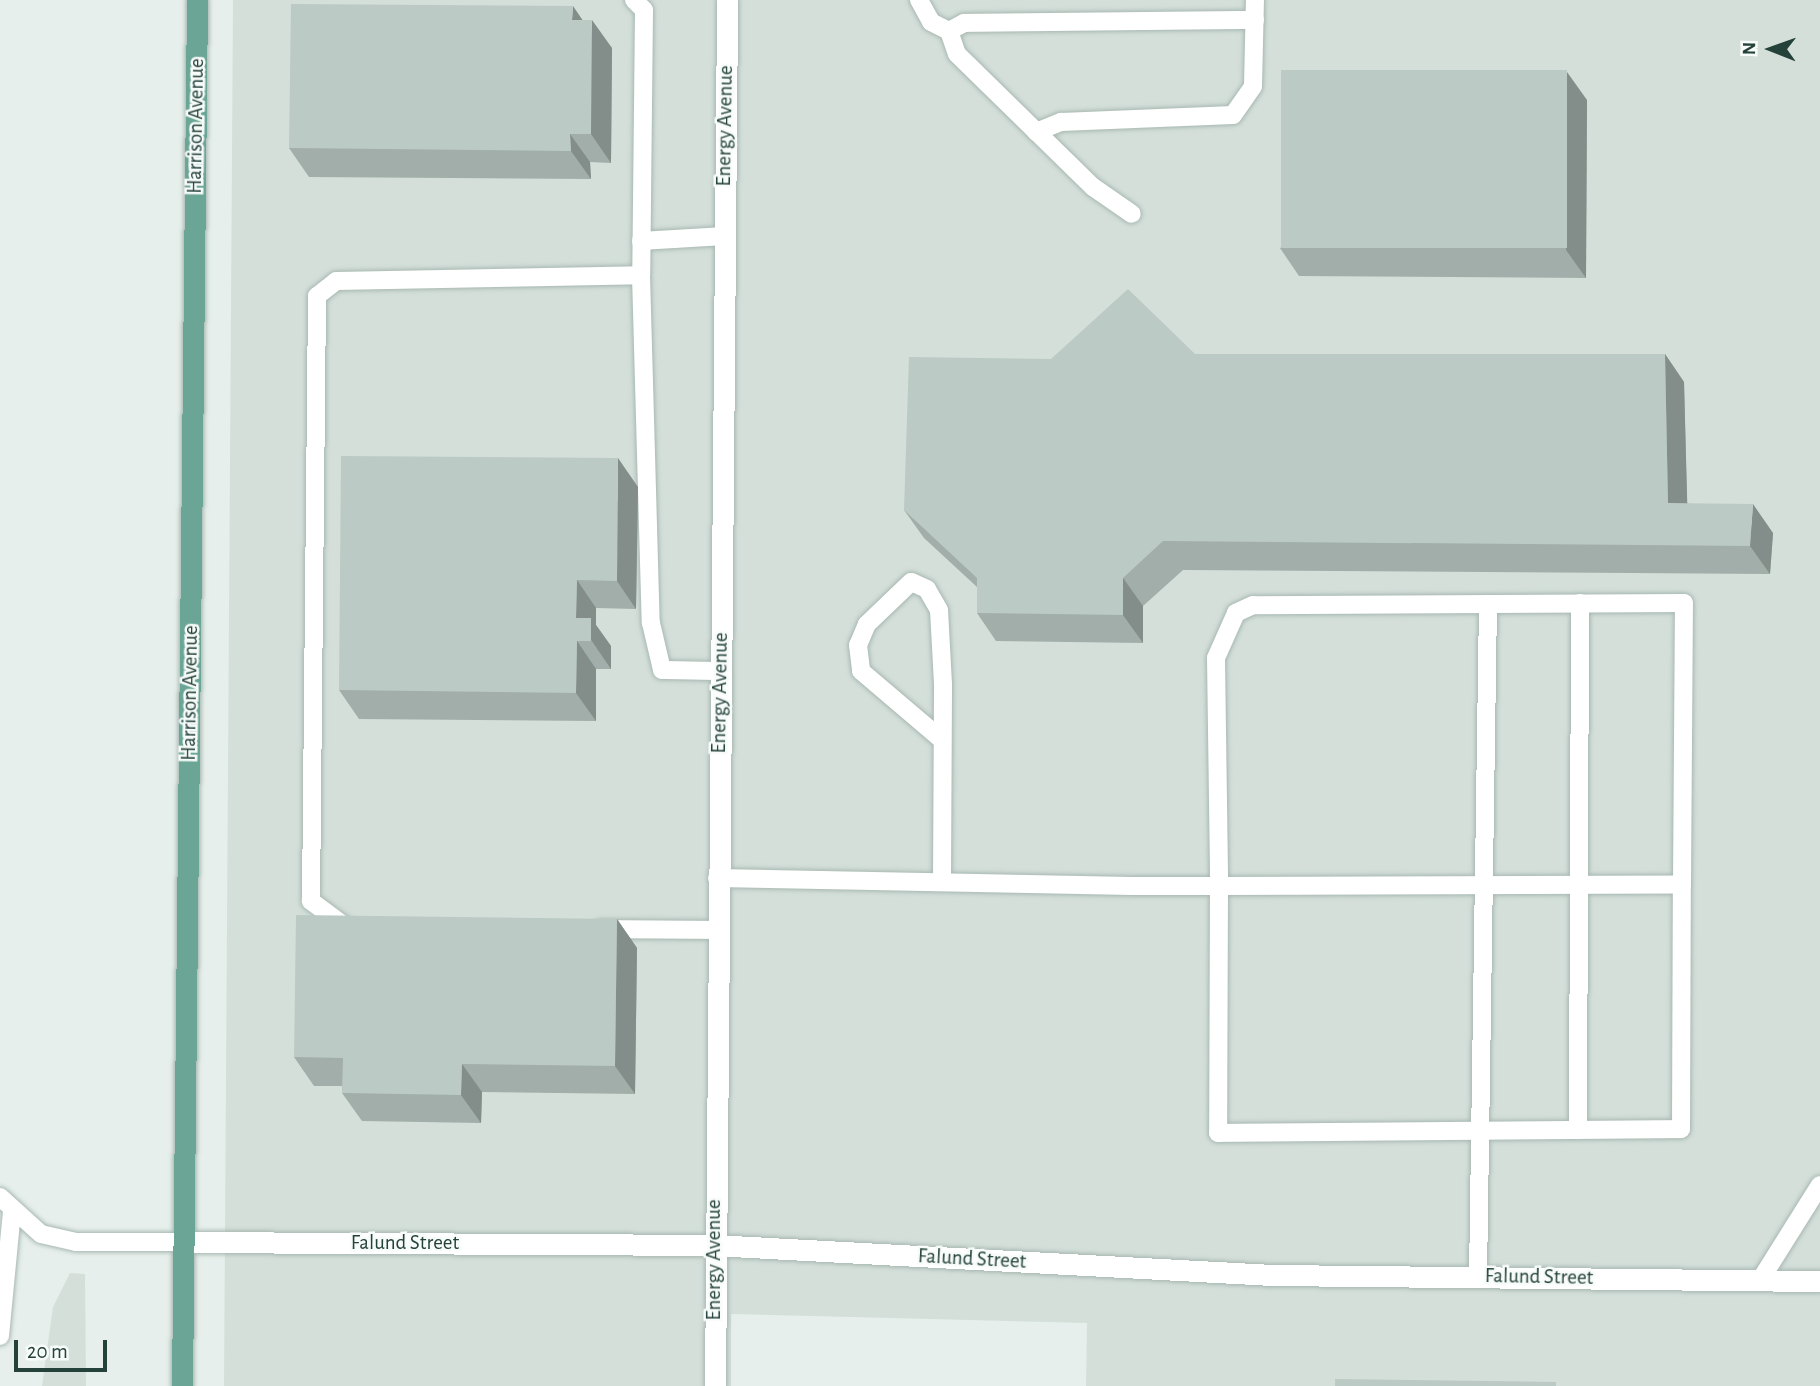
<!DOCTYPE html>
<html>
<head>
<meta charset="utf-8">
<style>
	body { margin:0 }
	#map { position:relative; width:1820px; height:1386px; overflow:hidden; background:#e6efeb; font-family:"Alegreya Sans",sans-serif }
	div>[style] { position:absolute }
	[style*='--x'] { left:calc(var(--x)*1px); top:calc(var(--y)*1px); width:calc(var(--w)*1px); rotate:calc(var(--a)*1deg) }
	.built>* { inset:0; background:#d4dfda }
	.roads { filter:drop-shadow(0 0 2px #a8b8b2) drop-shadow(0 0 2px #a8b8b2) }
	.lane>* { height:18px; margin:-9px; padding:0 9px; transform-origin:9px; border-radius:9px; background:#fff }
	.street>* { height:21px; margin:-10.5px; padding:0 10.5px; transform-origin:10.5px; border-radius:10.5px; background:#fff }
	.primary>* { height:21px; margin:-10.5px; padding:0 10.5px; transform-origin:10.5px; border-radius:10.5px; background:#6aa596 }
	.wall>* { inset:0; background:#a1aea9 }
	.shaded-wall>* { inset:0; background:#838d89 }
	.building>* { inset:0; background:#bbcac4; transform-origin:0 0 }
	span { translate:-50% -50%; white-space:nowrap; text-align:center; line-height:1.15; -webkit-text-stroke:5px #f7fbf9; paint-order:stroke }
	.street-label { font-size:21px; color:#24423a }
	.north { position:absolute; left:1736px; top:14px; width:70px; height:70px; -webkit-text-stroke:5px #f7fbf9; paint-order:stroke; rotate:271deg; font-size:19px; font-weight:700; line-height:28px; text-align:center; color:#24423a }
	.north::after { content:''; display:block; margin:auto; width:24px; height:32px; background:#24423a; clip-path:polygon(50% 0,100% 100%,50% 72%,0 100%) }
	.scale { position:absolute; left:14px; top:1340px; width:93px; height:32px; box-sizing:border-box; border:4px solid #24423a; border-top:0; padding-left:9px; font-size:21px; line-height:24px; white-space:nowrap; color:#24423a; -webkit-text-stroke:5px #f7fbf9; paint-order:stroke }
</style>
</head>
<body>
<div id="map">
	<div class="built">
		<div style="clip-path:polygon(233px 0,1820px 0,1820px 1386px,1086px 1386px,1087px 1323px,731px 1314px,731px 1386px,224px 1386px)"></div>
		<div style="clip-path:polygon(70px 1273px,85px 1274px,86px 1386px,42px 1386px,53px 1307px)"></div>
	</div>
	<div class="roads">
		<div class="lane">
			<div style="--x:634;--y:0;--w:14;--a:45"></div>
			<div style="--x:644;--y:10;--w:265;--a:90.6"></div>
			<div style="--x:641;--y:275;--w:348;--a:88.4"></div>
			<div style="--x:651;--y:623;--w:48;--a:76.8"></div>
			<div style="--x:662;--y:670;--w:58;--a:1"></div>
			<div style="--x:919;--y:0;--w:25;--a:61"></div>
			<div style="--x:931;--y:22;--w:20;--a:27"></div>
			<div style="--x:949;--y:31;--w:24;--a:71"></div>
			<div style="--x:957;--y:54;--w:190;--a:44.4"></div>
			<div style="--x:1093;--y:187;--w:47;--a:34.7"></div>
			<div style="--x:949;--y:31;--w:17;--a:-28"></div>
			<div style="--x:964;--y:23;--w:291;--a:-0.6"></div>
			<div style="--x:1036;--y:132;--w:27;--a:-22"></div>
			<div style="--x:1061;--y:122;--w:172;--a:-2.3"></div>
			<div style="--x:1233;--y:115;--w:35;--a:-55"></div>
			<div style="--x:1253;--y:86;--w:86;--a:-88.7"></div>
			<div style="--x:641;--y:241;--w:83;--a:-3.4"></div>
			<div style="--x:717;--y:878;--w:415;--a:1.1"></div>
			<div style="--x:1132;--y:886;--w:87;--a:0"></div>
			<div style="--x:1219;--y:886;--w:463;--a:-0.2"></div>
			<div style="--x:1682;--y:884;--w:281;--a:-89.6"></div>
			<div style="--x:1684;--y:603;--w:431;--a:179.7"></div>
			<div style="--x:1253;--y:605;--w:19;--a:155"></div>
			<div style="--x:1236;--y:613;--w:49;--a:114"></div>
			<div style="--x:1216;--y:658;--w:228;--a:89.2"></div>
			<div style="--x:1219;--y:886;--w:247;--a:90.2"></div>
			<div style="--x:1218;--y:1133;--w:463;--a:-0.5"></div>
			<div style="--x:1681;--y:1129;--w:245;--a:-89.8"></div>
			<div style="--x:942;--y:882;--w:198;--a:-89.7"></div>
			<div style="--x:943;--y:684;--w:74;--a:-93.1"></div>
			<div style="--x:939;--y:610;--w:24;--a:-120"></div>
			<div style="--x:927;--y:589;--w:17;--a:-156"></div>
			<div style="--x:911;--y:582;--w:61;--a:136.3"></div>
			<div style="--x:867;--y:624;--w:23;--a:113"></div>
			<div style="--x:858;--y:645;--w:26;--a:83"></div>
			<div style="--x:861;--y:671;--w:106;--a:40.4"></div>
			<div style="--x:346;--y:927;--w:44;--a:-143.4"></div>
			<div style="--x:311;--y:901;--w:605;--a:-89.43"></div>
			<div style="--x:317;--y:296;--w:24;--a:-38"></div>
			<div style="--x:336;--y:281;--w:305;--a:-1.1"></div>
			<div style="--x:601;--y:929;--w:116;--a:0.5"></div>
			<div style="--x:1578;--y:1130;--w:527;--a:-89.78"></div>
			<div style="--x:0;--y:1197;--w:55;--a:42.1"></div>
			<div style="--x:41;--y:1234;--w:36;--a:13"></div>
			<div style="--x:76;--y:1242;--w:107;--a:0"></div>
			<div style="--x:1478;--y:1277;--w:673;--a:-89.15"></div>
			<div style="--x:1761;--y:1279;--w:111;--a:-57.9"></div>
			<div style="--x:0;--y:1336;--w:126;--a:-84.5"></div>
		</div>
		<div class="street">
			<div style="--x:183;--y:1242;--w:530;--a:0.32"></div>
			<div style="--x:713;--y:1245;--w:560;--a:3.07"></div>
			<div style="--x:1272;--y:1275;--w:548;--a:0.63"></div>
			<div style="--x:715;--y:1386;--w:1386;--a:-89.5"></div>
		</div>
		<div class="primary">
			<div style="--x:182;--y:1386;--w:1386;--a:-89.38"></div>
		</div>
	</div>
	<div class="wall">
		<div style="clip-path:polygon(582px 20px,612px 48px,611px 163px,590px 162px,591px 179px,309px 177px,289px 148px)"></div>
		<div style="clip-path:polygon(1587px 100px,1586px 278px,1299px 276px,1280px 248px)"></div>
		<div style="clip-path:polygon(1195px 354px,1665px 354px,1684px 382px,1687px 503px,1773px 533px,1770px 574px,1183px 570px,1143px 606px,1143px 643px,996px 641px,977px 613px,977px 587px,924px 538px,904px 510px,1051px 359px)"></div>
		<div style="clip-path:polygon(638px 487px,636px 609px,596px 608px,596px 625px,611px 646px,611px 669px,596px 669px,596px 721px,359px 719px,339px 690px)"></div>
		<div style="clip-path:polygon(617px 919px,637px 948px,635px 1094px,482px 1092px,481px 1123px,362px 1121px,342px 1093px,342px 1086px,314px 1086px,294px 1057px)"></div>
	</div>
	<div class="shaded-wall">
		<div style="clip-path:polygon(573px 6px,592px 34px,592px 20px,612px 48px,611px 163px,591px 134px,572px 20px)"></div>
		<div style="clip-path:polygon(1567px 72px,1587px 100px,1586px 278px,1566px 250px)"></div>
		<div style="clip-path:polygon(570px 134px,590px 162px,591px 179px,571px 151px)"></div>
		<div style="clip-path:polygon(1665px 354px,1684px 382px,1688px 531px,1668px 503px)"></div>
		<div style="clip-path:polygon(618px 458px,638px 487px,636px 609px,617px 581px)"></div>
		<div style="clip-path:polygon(1753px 504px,1773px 533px,1770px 574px,1750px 546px)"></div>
		<div style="clip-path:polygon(1123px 578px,1143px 606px,1143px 643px,1123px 615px)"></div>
		<div style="clip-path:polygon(577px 580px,596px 608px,596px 625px,611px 646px,611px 669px,576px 618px)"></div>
		<div style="clip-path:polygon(577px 641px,596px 669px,596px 721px,576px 693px)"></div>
		<div style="clip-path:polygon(617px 919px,637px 948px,635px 1094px,615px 1066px)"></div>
		<div style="clip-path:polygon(462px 1064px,482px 1092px,481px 1123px,461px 1095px)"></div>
	</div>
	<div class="building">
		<div style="clip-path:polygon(291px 4px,573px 6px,572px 20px,592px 20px,591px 134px,570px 134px,571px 151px,289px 148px)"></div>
		<div style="left:1281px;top:70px;width:286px;height:178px"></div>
		<div style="clip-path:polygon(1128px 289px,1195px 354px,1665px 354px,1668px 503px,1753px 504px,1750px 546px,1163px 541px,1123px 578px,1123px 615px,977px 613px,977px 578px,904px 510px,909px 357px,1051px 359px)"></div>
		<div style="clip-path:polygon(341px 456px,618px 458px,617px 581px,577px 580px,576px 618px,591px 618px,591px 641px,577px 641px,576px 693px,339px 690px)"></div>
		<div style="clip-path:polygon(296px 915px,617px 919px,615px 1066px,462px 1064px,461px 1095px,342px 1093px,343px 1058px,294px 1057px)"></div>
		<div style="clip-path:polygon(1335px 1379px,1556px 1382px,1556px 1386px,1335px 1386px)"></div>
	</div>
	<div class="street-label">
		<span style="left:196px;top:126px;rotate:-89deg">Harrison Avenue</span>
		<span style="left:725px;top:126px;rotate:-89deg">Energy Avenue</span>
		<span style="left:190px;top:693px;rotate:-89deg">Harrison Avenue</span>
		<span style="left:720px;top:693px;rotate:-89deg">Energy Avenue</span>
		<span style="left:405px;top:1243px">Falund Street</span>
		<span style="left:972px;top:1259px;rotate:3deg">Falund Street</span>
		<span style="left:714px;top:1260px;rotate:-90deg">Energy Avenue</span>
		<span style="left:1539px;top:1277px;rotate:1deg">Falund Street</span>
	</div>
	<div class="north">N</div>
	<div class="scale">20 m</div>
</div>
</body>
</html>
